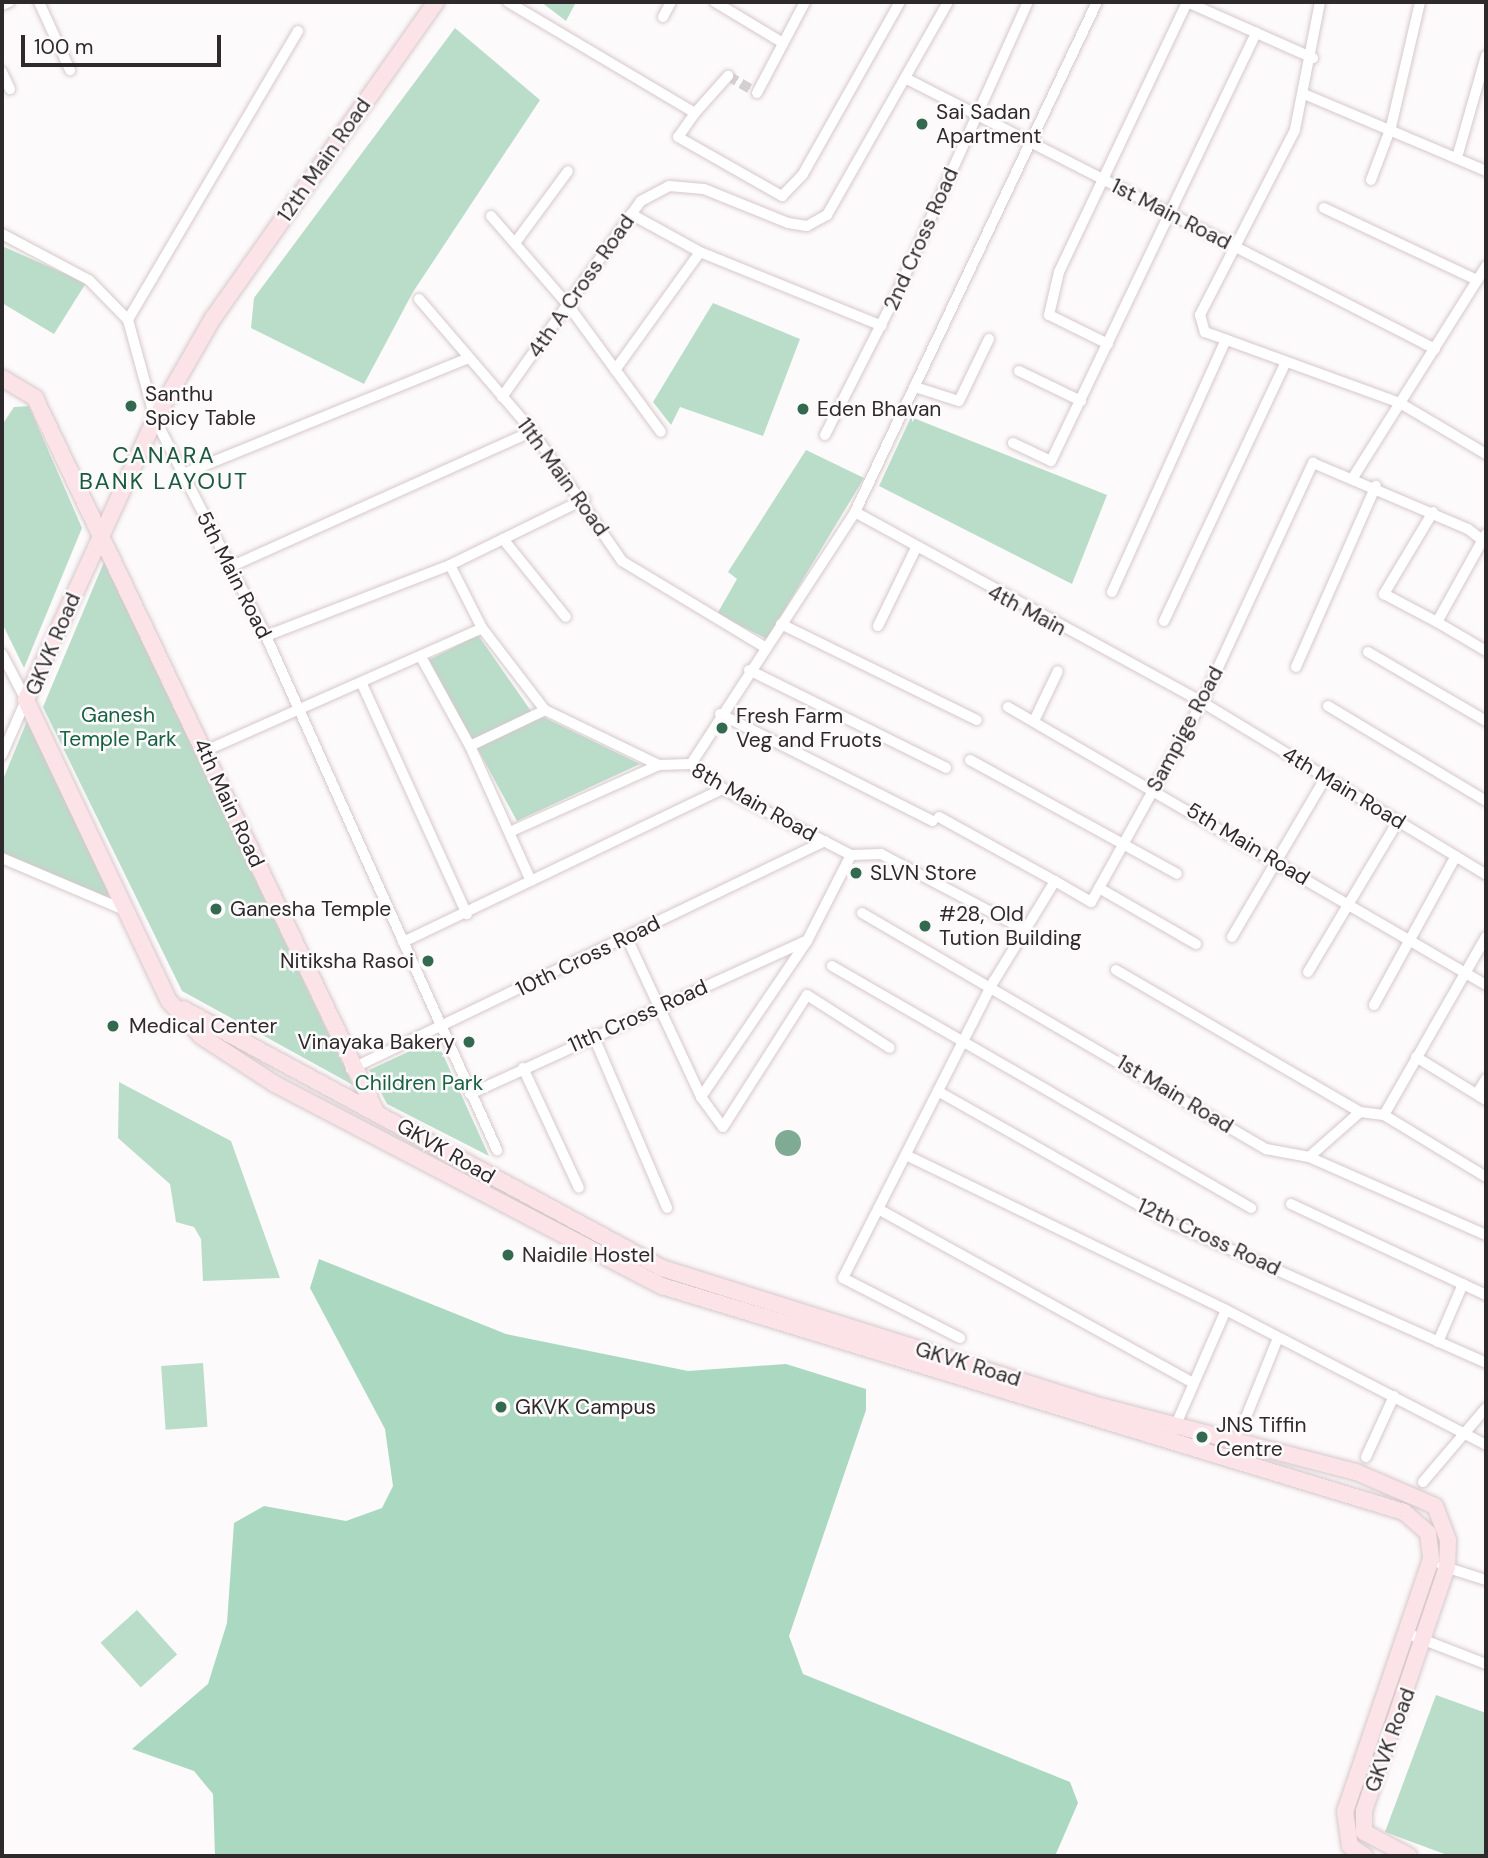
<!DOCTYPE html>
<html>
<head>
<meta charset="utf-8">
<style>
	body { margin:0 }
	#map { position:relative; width:1488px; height:1858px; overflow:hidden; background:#fdfafb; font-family:"DM Sans",sans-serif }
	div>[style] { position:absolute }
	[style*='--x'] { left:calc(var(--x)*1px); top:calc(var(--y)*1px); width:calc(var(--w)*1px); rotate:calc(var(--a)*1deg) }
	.green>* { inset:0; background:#baddca; transform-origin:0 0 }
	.forest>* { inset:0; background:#abd8c0 }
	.water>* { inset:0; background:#7fab94 }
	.round { border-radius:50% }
	.street-tunnel>* { height:10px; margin-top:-5px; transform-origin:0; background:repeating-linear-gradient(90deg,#d4d0d1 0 10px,transparent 0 15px) }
	.roads { filter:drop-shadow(0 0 2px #d5c8ca) drop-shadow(0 0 2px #d5c8ca) }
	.street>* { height:10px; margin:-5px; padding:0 5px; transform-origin:5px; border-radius:5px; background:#fff }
	.secondary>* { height:16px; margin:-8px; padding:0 8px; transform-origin:8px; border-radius:8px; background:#fce3e8 }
	.dots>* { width:19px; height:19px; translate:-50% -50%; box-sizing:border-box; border:4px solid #fdfafb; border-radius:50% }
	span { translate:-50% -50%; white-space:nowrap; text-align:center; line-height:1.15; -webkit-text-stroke:5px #fdfafb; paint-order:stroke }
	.poi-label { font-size:21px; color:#2e292a }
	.left { translate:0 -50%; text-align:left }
	.right { translate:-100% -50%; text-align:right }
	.street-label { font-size:21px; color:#2e292a }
	.park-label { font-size:21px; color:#186244 }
	.neighbourhood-label { font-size:23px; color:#1a5a3f; letter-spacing:2px }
	.frame { position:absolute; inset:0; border:4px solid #2e292a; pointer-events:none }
	.scale { position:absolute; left:21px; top:35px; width:200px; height:32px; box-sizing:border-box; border:4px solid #2e292a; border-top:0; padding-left:9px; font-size:21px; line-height:24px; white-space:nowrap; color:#2e292a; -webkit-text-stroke:5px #fdfafb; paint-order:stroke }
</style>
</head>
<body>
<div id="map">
	<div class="green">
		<div style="clip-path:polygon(541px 2px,576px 2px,566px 21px)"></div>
		<div style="clip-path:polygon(455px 28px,540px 100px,413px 292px,364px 384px,251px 328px,254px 298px)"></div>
		<div style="clip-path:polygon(2px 246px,86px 283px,54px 334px,2px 303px)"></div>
		<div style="clip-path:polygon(713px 303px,800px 339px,763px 436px,680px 407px,671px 425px,653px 402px)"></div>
		<div style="clip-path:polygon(29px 406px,82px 528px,24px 668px,2px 623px,2px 425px,14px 407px)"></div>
		<div style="clip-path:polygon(911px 417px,1107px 495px,1072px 584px,879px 486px)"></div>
		<div style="clip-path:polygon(806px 450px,864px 478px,767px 639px,717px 614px,737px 579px,728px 572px)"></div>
		<div style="clip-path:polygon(104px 562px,353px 1085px,182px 991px,43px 707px)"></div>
		<div style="clip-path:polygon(478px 635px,531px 711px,640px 764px,517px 821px,429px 660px)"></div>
		<div style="clip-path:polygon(27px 721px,109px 891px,107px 900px,2px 853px,2px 782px)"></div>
		<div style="clip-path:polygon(436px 1039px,489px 1156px,387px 1104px,369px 1070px)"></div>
		<div style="clip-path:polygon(119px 1082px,231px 1141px,280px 1278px,203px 1281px,201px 1239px,194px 1227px,176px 1222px,170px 1184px,118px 1138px)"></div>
		<div style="left:203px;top:1363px;width:64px;height:42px;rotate:86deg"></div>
		<div style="left:137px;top:1610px;width:60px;height:49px;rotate:48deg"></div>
		<div style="clip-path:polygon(1436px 1695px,1486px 1713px,1486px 1856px,1450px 1856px,1385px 1832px)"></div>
	</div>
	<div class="forest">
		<div style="clip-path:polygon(319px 1259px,506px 1334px,688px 1371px,786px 1364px,866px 1389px,866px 1410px,789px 1636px,803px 1674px,1070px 1782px,1078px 1803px,1055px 1856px,215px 1856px,213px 1794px,194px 1771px,132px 1749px,208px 1684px,227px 1623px,234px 1523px,264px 1506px,346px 1521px,382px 1508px,393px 1486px,385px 1429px,310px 1288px)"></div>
	</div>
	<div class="water">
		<div class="round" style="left:775px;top:1130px;width:26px;height:26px"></div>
	</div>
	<div class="street-tunnel">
		<div style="--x:728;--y:76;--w:34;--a:30"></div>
	</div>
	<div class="roads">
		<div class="street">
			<div style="--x:39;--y:2;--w:75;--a:65.5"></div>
			<div style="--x:508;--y:2;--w:217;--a:30.7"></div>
			<div style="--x:695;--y:113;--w:29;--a:125"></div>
			<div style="--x:678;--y:137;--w:120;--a:29.6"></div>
			<div style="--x:782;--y:196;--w:30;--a:-46"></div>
			<div style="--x:803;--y:174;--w:197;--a:-60.6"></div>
			<div style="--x:715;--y:2;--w:79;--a:31.1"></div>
			<div style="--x:1187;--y:2;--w:138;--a:24"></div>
			<div style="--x:1320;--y:2;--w:130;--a:101.1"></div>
			<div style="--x:1295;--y:130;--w:208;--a:117.2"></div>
			<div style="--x:1200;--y:315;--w:18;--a:74"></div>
			<div style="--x:1205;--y:332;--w:208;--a:20"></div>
			<div style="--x:1400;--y:403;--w:100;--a:30.7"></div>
			<div style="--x:2;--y:5;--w:8;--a:-23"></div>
			<div style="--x:663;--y:17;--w:17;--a:-62"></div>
			<div style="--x:298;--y:31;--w:335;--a:120.5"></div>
			<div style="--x:128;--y:320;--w:103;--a:74.7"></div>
			<div style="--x:155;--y:419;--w:244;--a:62.9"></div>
			<div style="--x:266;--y:636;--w:564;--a:65.8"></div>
			<div style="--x:2;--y:72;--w:19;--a:65"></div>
			<div style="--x:907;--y:79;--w:593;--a:27.08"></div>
			<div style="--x:757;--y:93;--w:103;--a:-62.2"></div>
			<div style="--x:1304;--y:94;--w:198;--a:22.9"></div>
			<div style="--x:695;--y:113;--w:50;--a:-48.3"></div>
			<div style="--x:1458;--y:154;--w:102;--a:-74.1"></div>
			<div style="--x:1371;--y:180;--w:57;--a:-69.3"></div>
			<div style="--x:1391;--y:127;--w:128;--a:-76.9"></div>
			<div style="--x:1324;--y:208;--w:169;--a:25.2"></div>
			<div style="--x:631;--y:214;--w:79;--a:28.8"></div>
			<div style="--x:700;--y:252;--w:196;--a:22.1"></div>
			<div style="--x:491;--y:216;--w:118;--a:49.1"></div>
			<div style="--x:568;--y:305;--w:157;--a:53.8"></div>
			<div style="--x:2;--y:234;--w:98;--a:27.9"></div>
			<div style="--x:89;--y:280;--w:56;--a:45.7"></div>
			<div style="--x:515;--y:243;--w:89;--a:-53.6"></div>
			<div style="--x:419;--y:299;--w:174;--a:49.4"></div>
			<div style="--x:532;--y:431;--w:158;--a:55.3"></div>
			<div style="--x:622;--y:561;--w:168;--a:31.1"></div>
			<div style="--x:1108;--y:344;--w:66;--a:-153.8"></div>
			<div style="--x:1049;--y:315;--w:44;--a:-76.9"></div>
			<div style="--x:1059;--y:272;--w:299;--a:-64.6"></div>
			<div style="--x:615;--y:370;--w:145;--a:-54.2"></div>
			<div style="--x:1019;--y:371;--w:69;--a:25.8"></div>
			<div style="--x:915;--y:387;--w:46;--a:17.7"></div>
			<div style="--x:959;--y:401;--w:69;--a:-64.2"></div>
			<div style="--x:502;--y:397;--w:240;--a:-54.7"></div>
			<div style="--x:641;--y:201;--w:32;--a:-28"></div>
			<div style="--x:669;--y:186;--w:35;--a:5"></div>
			<div style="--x:704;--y:189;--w:91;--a:22"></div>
			<div style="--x:788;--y:223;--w:19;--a:9"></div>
			<div style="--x:807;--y:226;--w:23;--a:-29"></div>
			<div style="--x:827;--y:215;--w:245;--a:-60.4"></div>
			<div style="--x:825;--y:435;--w:159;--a:-63.1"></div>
			<div style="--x:897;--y:293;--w:319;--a:-65.8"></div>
			<div style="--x:1013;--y:443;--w:42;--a:25.3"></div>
			<div style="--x:1051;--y:461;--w:475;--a:-64.4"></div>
			<div style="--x:183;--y:474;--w:308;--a:-22.1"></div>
			<div style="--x:1354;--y:476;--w:248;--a:-57.8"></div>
			<div style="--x:855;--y:512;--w:396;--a:28.7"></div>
			<div style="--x:1202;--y:702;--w:333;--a:31.3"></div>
			<div style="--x:1433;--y:512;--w:96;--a:120.9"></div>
			<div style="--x:1384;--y:594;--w:60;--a:27.8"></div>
			<div style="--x:1486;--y:534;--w:101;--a:119.1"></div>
			<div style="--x:1437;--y:622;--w:57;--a:30.6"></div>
			<div style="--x:503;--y:539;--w:100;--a:51.1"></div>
			<div style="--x:450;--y:565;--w:71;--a:63.1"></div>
			<div style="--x:482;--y:628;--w:103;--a:52.5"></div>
			<div style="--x:545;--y:710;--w:127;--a:25.8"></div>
			<div style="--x:659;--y:765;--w:32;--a:-2"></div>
			<div style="--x:691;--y:764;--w:41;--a:38"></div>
			<div style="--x:723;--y:789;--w:144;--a:27.3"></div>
			<div style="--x:230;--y:567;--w:331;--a:-24.2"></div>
			<div style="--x:1112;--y:592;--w:277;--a:-65.7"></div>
			<div style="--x:1164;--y:621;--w:286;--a:-64.8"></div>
			<div style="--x:781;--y:624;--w:218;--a:26.1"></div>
			<div style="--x:878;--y:626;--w:87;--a:-64"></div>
			<div style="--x:266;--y:636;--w:197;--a:-21.1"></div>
			<div style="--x:450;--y:565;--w:150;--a:-26.1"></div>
			<div style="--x:1368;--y:652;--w:137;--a:30.3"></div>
			<div style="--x:2;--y:654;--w:52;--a:62.4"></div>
			<div style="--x:26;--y:700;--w:60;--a:113.6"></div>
			<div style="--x:421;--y:657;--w:102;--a:61.2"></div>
			<div style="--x:470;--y:746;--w:148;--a:65.7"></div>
			<div style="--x:1296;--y:667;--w:198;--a:-66.2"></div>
			<div style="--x:749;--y:670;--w:220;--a:26.4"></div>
			<div style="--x:362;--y:684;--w:253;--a:65.5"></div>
			<div style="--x:1328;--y:706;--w:184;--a:31"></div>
			<div style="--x:1008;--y:707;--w:553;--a:30.18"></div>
			<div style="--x:720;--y:714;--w:238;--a:26.7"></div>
			<div style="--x:1034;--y:721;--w:55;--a:-64.4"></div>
			<div style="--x:470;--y:746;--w:83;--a:-25.6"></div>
			<div style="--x:205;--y:751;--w:303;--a:-23.9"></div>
			<div style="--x:970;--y:760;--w:236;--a:28.8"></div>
			<div style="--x:691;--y:764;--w:301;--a:-56.9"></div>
			<div style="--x:855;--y:512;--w:565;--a:-64.62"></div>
			<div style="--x:939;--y:817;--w:132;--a:28.9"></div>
			<div style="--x:512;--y:831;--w:161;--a:-24.2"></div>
			<div style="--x:2;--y:858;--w:136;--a:23"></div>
			<div style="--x:1099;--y:888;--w:112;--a:30"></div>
			<div style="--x:862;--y:913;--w:468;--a:30.3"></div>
			<div style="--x:1266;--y:1149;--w:44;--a:10.5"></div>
			<div style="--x:1309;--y:1157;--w:68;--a:-41.4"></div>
			<div style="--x:1360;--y:1112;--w:24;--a:7"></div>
			<div style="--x:1384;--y:1115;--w:119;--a:31.3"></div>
			<div style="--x:1232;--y:937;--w:186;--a:-59.6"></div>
			<div style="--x:627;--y:938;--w:175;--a:65"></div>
			<div style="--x:701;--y:1097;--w:37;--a:54"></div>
			<div style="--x:723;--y:1127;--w:156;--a:-57.5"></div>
			<div style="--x:807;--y:995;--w:98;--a:32.6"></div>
			<div style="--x:403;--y:942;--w:355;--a:-25.6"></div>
			<div style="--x:832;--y:966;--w:484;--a:30"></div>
			<div style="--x:1116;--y:970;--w:282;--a:30.2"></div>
			<div style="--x:1308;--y:972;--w:176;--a:-59.2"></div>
			<div style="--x:1374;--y:1005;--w:170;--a:-61.2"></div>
			<div style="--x:593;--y:1035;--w:188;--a:66.8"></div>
			<div style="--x:1416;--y:1057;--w:82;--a:31.6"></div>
			<div style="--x:523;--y:1068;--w:132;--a:65"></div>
			<div style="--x:351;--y:1069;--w:526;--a:-25.69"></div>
			<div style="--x:941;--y:1093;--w:266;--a:29.5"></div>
			<div style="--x:1173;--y:1224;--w:342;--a:23.9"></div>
			<div style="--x:470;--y:1094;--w:368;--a:-24.5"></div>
			<div style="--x:1477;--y:1094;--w:17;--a:-59"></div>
			<div style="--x:701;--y:1097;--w:189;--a:-55.8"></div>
			<div style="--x:807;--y:941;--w:97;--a:-62.9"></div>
			<div style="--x:851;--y:855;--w:30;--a:-2"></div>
			<div style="--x:881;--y:854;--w:163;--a:27.8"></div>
			<div style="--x:1384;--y:1115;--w:205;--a:-60.2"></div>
			<div style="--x:908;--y:1156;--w:353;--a:25.8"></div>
			<div style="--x:1226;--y:1310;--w:293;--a:27.4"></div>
			<div style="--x:1309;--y:1157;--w:193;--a:23.8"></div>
			<div style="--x:1291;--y:1204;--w:215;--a:25"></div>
			<div style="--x:880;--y:1210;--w:358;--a:28.9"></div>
			<div style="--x:960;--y:1338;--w:131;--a:-152.9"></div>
			<div style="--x:843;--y:1278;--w:333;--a:-63.1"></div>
			<div style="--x:994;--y:981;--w:117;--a:-58.6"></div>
			<div style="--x:1055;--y:881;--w:42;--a:30.3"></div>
			<div style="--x:1091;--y:902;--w:16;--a:-60"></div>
			<div style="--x:1099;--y:888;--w:213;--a:-61"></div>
			<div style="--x:1202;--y:702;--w:264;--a:-65.1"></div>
			<div style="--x:1313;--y:463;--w:168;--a:23.1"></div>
			<div style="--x:1468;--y:529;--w:23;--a:38"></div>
			<div style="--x:1438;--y:1342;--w:63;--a:-66.7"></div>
			<div style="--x:1244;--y:1422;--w:91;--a:-68"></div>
			<div style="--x:1174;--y:1429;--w:130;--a:-66.4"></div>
			<div style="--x:1366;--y:1457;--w:67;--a:-65.3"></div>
			<div style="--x:1423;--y:1482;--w:97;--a:-49.6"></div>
			<div style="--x:1442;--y:1566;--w:46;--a:17.7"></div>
			<div style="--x:1406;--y:1633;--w:86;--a:21.2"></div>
		</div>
		<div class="secondary">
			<div style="--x:436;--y:2;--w:387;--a:125.2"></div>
			<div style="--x:213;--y:318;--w:116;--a:119.9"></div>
			<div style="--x:155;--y:419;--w:309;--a:114.7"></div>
			<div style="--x:26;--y:700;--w:333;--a:64.6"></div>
			<div style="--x:169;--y:1001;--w:47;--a:47.6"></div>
			<div style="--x:201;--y:1036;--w:88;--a:33"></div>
			<div style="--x:275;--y:1084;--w:437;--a:27.6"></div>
			<div style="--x:662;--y:1286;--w:776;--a:16.94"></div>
			<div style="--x:1404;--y:1512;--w:32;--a:41"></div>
			<div style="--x:1428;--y:1533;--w:26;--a:83"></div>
			<div style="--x:1431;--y:1559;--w:266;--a:108.8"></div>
			<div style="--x:1345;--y:1811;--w:35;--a:82"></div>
			<div style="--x:1350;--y:1846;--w:18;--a:34"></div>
			<div style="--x:2;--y:378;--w:39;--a:31"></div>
			<div style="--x:35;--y:398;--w:789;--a:64.47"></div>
			<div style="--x:183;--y:1009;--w:545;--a:28.4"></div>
			<div style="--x:662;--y:1268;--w:463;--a:17.5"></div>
			<div style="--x:1104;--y:1407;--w:260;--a:14.5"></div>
			<div style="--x:1356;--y:1472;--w:86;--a:23.3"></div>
			<div style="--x:1435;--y:1506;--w:36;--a:69"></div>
			<div style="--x:1448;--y:1540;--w:27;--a:92"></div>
			<div style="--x:1447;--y:1567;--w:258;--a:108.8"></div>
			<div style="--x:1364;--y:1811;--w:21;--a:90"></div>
			<div style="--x:1364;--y:1832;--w:51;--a:28.1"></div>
		</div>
	</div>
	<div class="dots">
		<div style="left:922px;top:124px;background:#33694f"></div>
		<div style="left:131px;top:406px;background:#33694f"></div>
		<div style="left:803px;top:409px;background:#33694f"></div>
		<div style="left:722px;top:728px;background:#33694f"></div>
		<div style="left:856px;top:873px;background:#33694f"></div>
		<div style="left:216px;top:909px;background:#33694f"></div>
		<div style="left:925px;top:926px;background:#33694f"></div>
		<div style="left:428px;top:961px;background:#33694f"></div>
		<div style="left:113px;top:1026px;background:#33694f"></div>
		<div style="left:469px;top:1042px;background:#33694f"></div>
		<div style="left:508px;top:1255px;background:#33694f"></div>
		<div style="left:501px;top:1407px;background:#33694f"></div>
		<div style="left:1202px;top:1437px;background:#33694f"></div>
	</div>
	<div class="poi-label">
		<span class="left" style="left:936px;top:124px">Sai Sadan<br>Apartment</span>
		<span class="left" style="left:145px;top:406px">Santhu<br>Spicy Table</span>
		<span class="left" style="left:817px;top:409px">Eden Bhavan</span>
		<span class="left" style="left:736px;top:728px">Fresh Farm<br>Veg and Fruots</span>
		<span class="left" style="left:870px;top:873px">SLVN Store</span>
		<span class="left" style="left:230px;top:909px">Ganesha Temple</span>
		<span class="left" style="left:939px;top:926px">#28, Old<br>Tution Building</span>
		<span class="right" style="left:414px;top:961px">Nitiksha Rasoi</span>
		<span class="left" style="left:129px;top:1026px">Medical Center</span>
		<span class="right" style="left:455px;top:1042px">Vinayaka Bakery</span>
		<span class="left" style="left:522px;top:1255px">Naidile Hostel</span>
		<span class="left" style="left:515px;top:1407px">GKVK Campus</span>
		<span class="left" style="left:1216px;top:1437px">JNS Tiffin<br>Centre</span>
	</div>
	<div class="street-label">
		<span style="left:324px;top:160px;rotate:-55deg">12th Main Road</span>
		<span style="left:1171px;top:214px;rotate:27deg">1st Main Road</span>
		<span style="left:921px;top:239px;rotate:-66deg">2nd Cross Road</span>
		<span style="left:581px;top:286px;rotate:-55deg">4th A Cross Road</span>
		<span style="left:563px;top:477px;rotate:54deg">11th Main Road</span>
		<span style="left:234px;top:575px;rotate:63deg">5th Main Road</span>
		<span style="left:1027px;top:610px;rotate:28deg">4th Main</span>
		<span style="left:53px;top:644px;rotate:-67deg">GKVK Road</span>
		<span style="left:1185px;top:729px;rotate:-62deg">Sampige Road</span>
		<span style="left:1344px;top:788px;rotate:31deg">4th Main Road</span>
		<span style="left:754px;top:802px;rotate:29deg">8th Main Road</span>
		<span style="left:229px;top:803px;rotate:65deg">4th Main Road</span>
		<span style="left:1248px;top:844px;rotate:31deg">5th Main Road</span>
		<span style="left:588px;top:956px;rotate:-26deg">10th Cross Road</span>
		<span style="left:638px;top:1016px;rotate:-24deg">11th Cross Road</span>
		<span style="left:1175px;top:1094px;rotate:31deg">1st Main Road</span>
		<span style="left:446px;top:1151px;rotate:30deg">GKVK Road</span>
		<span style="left:1209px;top:1237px;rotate:25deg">12th Cross Road</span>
		<span style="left:968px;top:1364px;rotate:17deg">GKVK Road</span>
		<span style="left:1390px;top:1740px;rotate:-70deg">GKVK Road</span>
	</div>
	<div class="park-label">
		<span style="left:118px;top:727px">Ganesh<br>Temple Park</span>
		<span style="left:419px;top:1083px">Children Park</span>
	</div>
	<div class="neighbourhood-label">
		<span style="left:164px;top:468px">CANARA<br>BANK LAYOUT</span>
	</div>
	<div class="frame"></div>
	<div class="scale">100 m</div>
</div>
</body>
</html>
